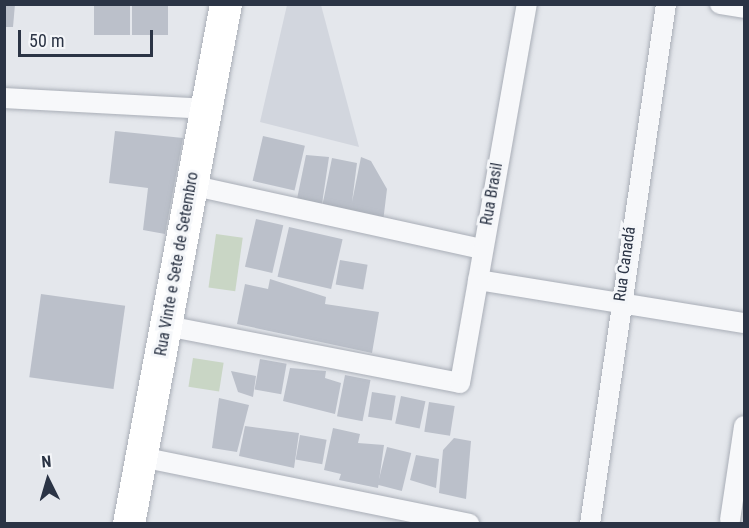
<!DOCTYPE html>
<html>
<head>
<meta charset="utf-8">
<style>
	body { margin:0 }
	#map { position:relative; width:749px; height:528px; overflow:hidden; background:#e4e7ec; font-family:"Roboto Condensed",sans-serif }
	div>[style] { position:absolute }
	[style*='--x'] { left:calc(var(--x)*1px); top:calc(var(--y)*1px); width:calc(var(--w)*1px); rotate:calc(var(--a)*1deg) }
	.built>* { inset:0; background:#d2d6de }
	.green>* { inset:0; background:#c9d6c5; transform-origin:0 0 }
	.building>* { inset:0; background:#bbc0ca; transform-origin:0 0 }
	.roads { filter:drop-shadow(0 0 2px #a9aeb7) drop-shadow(0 0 2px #a9aeb7) }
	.minor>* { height:20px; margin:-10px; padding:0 10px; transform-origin:10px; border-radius:10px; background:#f7f8fa }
	.primary>* { height:32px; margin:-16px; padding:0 16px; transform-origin:16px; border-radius:16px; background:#fff }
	span { translate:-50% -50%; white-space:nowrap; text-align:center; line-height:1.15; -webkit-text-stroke:6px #f4f6f9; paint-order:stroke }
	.street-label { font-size:16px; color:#2b3445 }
	.frame { position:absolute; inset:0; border:6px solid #2b3445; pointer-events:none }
	.north { position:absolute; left:18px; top:450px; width:60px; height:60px; -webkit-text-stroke:4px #f4f6f9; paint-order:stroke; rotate:355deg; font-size:16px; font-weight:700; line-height:24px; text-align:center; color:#2b3445 }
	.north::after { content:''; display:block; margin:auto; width:21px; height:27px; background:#2b3445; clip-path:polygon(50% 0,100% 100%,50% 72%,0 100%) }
	.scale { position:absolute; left:18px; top:30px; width:135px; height:27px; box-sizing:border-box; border:3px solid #2b3445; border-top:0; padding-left:8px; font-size:18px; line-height:21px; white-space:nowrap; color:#2b3445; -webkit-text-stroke:4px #f4f6f9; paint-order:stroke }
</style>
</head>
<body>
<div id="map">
	<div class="built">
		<div style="clip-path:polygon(287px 5px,321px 5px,359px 147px,260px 122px)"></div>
	</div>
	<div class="green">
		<div style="left:216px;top:234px;width:27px;height:54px;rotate:8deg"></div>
		<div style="left:193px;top:358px;width:31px;height:29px;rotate:9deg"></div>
	</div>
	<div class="building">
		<div style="clip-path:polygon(4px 4px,15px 4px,13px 27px,4px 27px)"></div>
		<div style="left:94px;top:4px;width:36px;height:31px"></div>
		<div style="left:132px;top:4px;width:36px;height:31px"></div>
		<div style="clip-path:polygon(115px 131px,183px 138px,165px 234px,143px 230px,148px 188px,109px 183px)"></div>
		<div style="left:263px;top:136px;width:43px;height:46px;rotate:13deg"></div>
		<div style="clip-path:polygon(306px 155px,329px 157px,322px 204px,297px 199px)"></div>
		<div style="clip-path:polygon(361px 157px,371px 161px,387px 189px,383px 222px,322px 207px,332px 158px,357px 163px,352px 202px)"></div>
		<div style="left:256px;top:219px;width:28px;height:49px;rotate:13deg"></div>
		<div style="left:289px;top:227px;width:55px;height:51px;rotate:13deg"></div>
		<div style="left:340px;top:260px;width:28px;height:25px;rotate:10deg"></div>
		<div style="clip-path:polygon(270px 279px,326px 297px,325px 304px,379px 312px,372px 353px,237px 324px,245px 284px,268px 289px)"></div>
		<div style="left:41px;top:294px;width:85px;height:84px;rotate:8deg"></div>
		<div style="left:260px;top:359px;width:27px;height:31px;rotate:10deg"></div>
		<div style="clip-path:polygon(290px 368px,326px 371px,325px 378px,341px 383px,335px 414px,283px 401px)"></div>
		<div style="clip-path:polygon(231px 371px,256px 376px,253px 397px,238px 392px)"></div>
		<div style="left:345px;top:375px;width:26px;height:42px;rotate:11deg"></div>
		<div style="left:372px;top:392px;width:24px;height:25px;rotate:9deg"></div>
		<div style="left:401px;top:396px;width:25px;height:28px;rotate:12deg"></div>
		<div style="clip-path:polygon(219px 398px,249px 405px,237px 452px,212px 448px)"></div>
		<div style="left:429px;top:402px;width:26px;height:30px;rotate:9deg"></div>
		<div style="clip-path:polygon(245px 426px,299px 433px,294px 468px,239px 456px)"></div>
		<div style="clip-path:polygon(333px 428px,360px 434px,358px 443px,384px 445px,378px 488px,339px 480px,341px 474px,324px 470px)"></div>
		<div style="left:300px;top:435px;width:27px;height:25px;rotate:10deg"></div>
		<div style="clip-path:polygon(454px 438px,471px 441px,466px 499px,439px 493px,443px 450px)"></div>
		<div style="left:387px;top:447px;width:25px;height:39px;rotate:14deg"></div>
		<div style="clip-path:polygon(416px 455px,439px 459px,436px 488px,410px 480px)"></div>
	</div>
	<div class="roads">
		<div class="minor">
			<div style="--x:720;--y:4;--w:24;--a:9"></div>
			<div style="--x:4;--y:98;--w:200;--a:3.1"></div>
			<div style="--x:190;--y:185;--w:299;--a:12.4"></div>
			<div style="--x:478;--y:280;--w:269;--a:9.2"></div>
			<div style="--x:167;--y:326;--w:298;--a:11"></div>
			<div style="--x:460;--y:383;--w:385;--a:-80"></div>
			<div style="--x:141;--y:457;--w:335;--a:11.5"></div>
			<div style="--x:730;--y:520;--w:95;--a:-81.5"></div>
			<div style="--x:590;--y:524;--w:526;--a:-81.68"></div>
		</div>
		<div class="primary">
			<div style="--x:129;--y:524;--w:529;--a:-79.43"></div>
		</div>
	</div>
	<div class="street-label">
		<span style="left:492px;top:194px;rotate:-80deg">Rua Brasil</span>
		<span style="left:177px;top:264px;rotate:-80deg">Rua Vinte e Sete de Setembro</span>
		<span style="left:625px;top:264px;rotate:-82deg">Rua Canadá</span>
	</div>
	<div class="frame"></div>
	<div class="north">N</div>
	<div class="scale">50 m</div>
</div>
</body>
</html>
